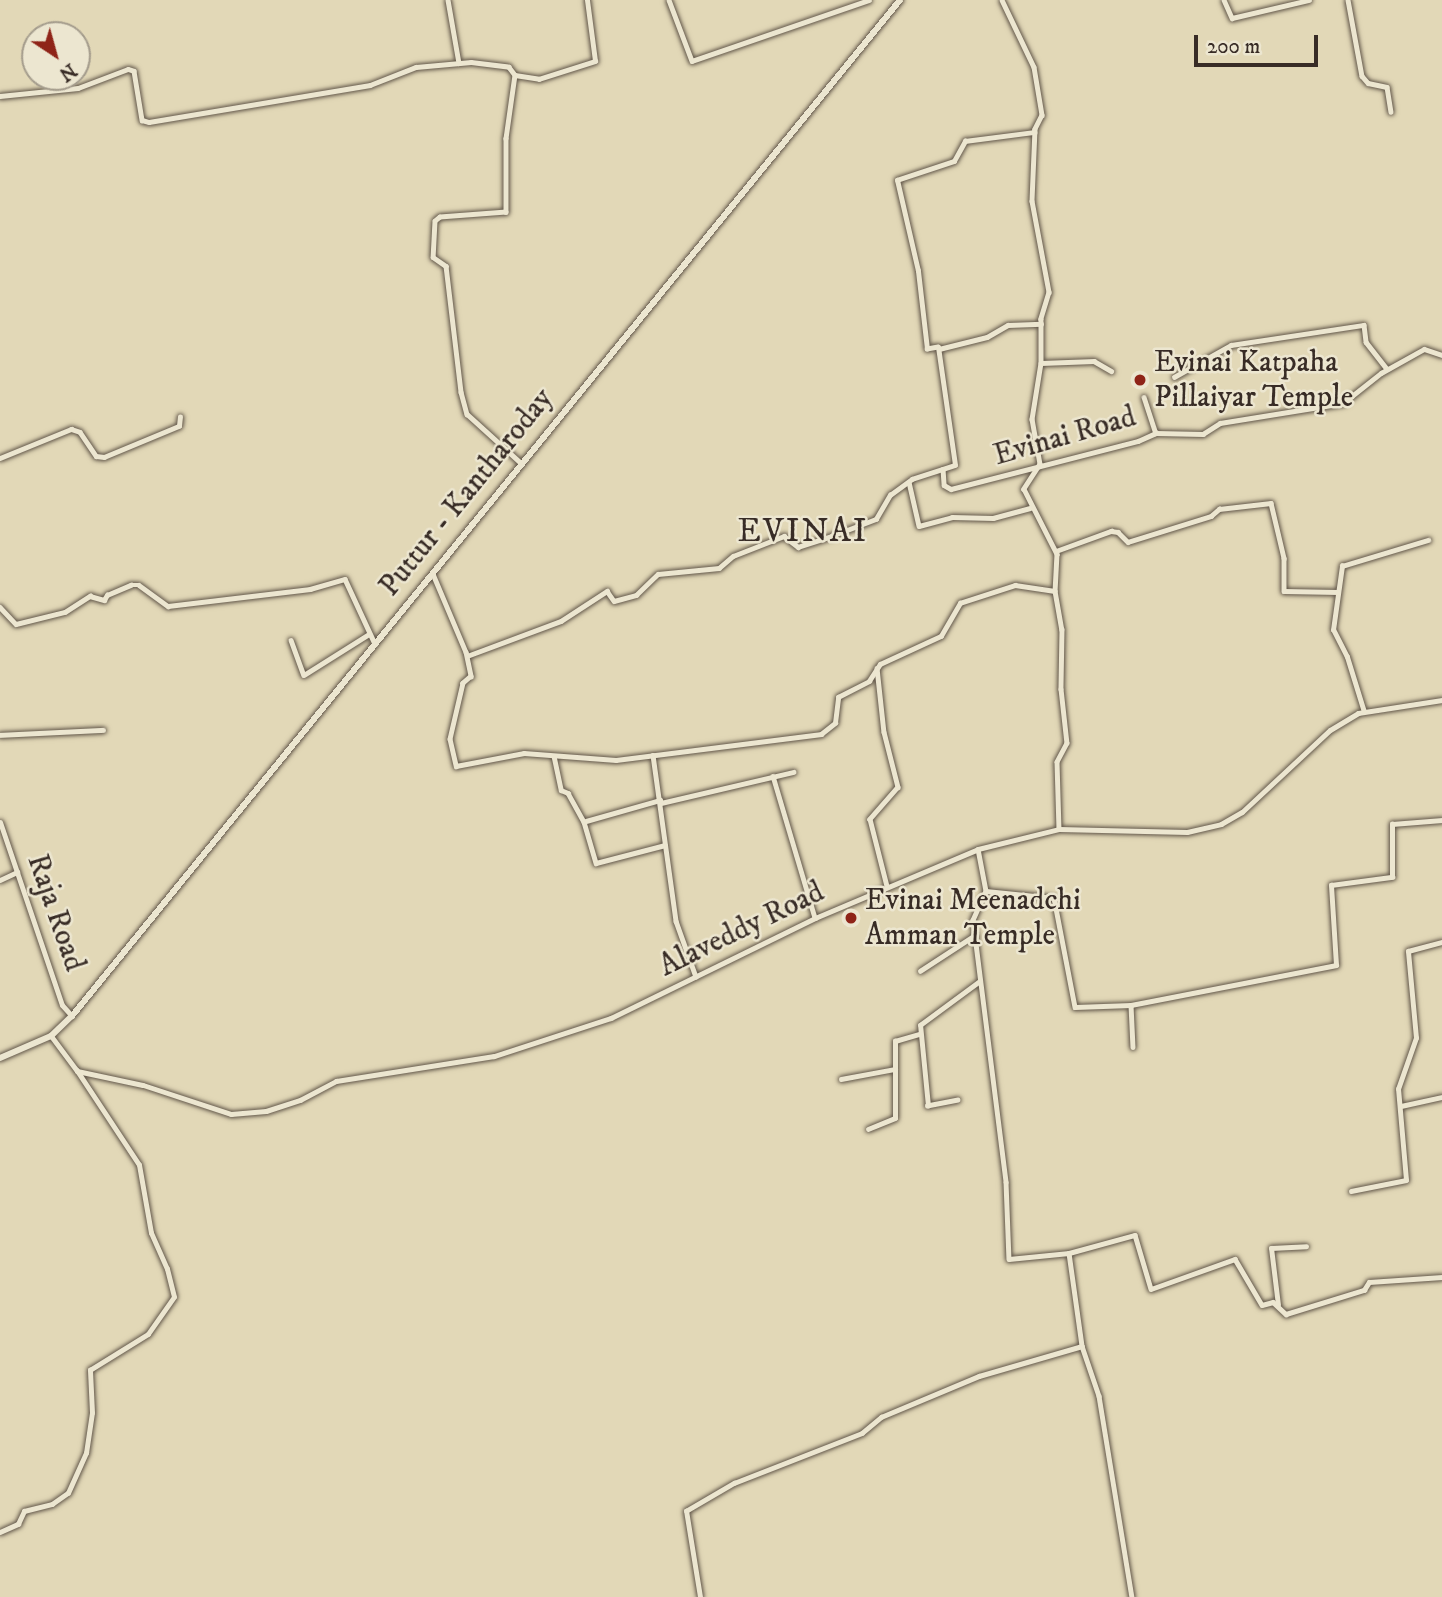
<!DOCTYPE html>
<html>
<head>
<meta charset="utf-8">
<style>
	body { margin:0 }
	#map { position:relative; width:1442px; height:1597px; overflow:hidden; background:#e2d8b7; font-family:"IM FELL DW Pica",serif }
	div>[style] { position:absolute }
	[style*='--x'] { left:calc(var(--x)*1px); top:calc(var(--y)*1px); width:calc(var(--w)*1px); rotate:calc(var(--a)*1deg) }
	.roads { filter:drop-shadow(0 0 2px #62574a) drop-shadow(0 0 2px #62574a) }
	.minor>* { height:4.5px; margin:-2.25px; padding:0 2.25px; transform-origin:2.25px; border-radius:2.25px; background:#ece6d0 }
	.tertiary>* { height:5px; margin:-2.5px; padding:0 2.5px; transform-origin:2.5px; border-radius:2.5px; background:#ece6d0 }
	.secondary>* { height:6px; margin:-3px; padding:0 3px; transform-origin:3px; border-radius:3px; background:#ece6d0 }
	.dots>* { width:19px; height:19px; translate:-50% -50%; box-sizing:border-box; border:4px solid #ece6d0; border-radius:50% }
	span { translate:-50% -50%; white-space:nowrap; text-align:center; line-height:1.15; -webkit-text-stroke:5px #ece6d0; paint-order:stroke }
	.poi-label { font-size:30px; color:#382c26 }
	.left { translate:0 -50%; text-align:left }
	.street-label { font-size:30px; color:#382c26 }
	.quarter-label { font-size:33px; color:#382c26; letter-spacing:2px }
	.north { position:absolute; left:21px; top:21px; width:70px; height:70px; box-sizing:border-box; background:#ece6d0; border:2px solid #a49c8c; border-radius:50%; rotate:144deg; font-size:19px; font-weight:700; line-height:28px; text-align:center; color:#382c26 }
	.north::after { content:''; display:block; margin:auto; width:24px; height:32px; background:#8f2418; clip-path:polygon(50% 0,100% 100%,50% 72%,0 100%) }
	.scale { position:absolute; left:1194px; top:35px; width:124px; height:32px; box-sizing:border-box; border:4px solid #382c26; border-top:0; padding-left:9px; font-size:21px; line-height:24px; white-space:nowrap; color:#382c26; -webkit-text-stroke:5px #ece6d0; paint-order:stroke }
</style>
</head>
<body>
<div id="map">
	<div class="roads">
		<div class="minor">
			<div style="--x:448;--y:0;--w:64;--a:80.1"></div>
			<div style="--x:669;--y:0;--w:65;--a:69.3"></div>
			<div style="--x:692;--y:61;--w:187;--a:-19"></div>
			<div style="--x:1002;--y:0;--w:74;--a:64.5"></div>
			<div style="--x:1034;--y:67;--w:49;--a:80.5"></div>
			<div style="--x:1042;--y:115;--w:16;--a:117"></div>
			<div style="--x:1035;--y:129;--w:72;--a:92.4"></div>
			<div style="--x:1032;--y:201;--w:93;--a:79.4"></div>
			<div style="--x:1049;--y:292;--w:28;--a:107"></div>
			<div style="--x:1041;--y:319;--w:44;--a:90"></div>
			<div style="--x:1041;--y:363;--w:57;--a:99.1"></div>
			<div style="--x:1032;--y:419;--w:46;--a:79.9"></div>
			<div style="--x:1040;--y:464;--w:30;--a:123"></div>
			<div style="--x:1024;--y:489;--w:73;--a:63.1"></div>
			<div style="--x:1057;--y:554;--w:37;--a:93"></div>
			<div style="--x:1055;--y:591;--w:39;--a:80"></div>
			<div style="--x:1062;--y:629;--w:60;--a:91"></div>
			<div style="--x:1061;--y:689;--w:54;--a:83.7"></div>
			<div style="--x:1067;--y:743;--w:21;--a:118"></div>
			<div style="--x:1057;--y:762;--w:67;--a:88.3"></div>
			<div style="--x:1224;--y:0;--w:20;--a:66"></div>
			<div style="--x:1232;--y:18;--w:79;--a:-13.2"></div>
			<div style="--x:1348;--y:0;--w:77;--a:79.6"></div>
			<div style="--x:1362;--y:76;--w:9;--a:49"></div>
			<div style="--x:1368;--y:83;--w:19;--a:12"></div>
			<div style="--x:1387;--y:87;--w:25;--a:81"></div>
			<div style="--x:515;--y:75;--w:24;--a:9"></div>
			<div style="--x:539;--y:79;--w:59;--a:-17.8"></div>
			<div style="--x:595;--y:61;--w:62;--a:-97.5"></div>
			<div style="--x:0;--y:96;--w:78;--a:-5.9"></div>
			<div style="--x:78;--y:88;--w:53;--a:-20.8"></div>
			<div style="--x:128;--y:69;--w:6;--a:18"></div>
			<div style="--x:134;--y:71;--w:50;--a:80.7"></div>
			<div style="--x:142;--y:120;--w:7;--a:16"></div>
			<div style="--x:149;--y:122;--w:224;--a:-9.5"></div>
			<div style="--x:370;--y:85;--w:49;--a:-21.4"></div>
			<div style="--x:416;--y:67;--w:55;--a:-5.2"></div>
			<div style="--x:471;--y:62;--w:38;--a:7"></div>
			<div style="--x:509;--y:67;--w:10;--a:53"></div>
			<div style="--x:515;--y:75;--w:64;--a:98.1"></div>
			<div style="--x:506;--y:138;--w:74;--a:90"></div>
			<div style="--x:506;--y:212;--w:66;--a:175.7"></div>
			<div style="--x:440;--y:217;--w:6;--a:141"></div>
			<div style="--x:435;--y:221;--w:36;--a:93"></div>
			<div style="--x:433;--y:257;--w:16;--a:35"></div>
			<div style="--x:446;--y:266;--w:127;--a:83.2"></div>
			<div style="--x:461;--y:392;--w:23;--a:75"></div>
			<div style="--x:467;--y:414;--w:72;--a:42.2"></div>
			<div style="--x:939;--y:349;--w:49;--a:-14"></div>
			<div style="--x:987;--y:337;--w:24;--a:-30"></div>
			<div style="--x:1008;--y:325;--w:33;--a:-2"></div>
			<div style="--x:1041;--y:363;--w:53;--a:-2.2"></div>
			<div style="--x:1094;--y:361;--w:20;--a:30"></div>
			<div style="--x:1174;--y:377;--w:65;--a:-29.3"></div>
			<div style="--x:1231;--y:345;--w:134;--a:-8.6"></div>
			<div style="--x:1364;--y:325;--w:17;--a:83"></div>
			<div style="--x:1366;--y:342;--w:34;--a:52"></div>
			<div style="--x:1144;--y:397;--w:38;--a:72"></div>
			<div style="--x:0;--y:458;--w:77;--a:-22.2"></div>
			<div style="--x:71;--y:429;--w:9;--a:18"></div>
			<div style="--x:80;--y:432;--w:29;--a:56"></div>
			<div style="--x:96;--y:456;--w:8;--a:7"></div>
			<div style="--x:104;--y:457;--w:81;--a:-22.5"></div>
			<div style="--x:179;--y:426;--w:9;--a:-84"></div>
			<div style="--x:943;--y:469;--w:16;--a:86"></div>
			<div style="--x:944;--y:485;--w:8;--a:30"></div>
			<div style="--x:951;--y:489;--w:193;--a:-14.4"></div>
			<div style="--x:1138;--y:441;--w:20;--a:-24"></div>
			<div style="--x:1156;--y:433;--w:47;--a:1.2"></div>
			<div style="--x:1203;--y:434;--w:20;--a:-33"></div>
			<div style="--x:1220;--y:423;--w:125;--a:-9.2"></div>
			<div style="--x:1343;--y:403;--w:48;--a:-38.3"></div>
			<div style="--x:1381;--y:373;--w:49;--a:-29.2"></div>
			<div style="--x:1424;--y:349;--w:19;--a:18"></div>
			<div style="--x:909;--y:482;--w:45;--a:77.2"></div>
			<div style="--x:919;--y:526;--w:34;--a:-15"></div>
			<div style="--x:952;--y:517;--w:41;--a:1.4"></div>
			<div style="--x:993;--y:518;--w:38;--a:-15"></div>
			<div style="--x:1056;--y:551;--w:59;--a:-20"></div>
			<div style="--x:1111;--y:531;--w:7;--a:8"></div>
			<div style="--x:1118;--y:532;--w:14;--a:45"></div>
			<div style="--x:1128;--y:542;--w:87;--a:-17.4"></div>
			<div style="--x:1211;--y:516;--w:11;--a:-41"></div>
			<div style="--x:1219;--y:509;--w:52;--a:-6.6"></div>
			<div style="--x:1271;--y:503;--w:57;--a:76.7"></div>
			<div style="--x:1284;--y:558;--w:33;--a:90"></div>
			<div style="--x:1284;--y:591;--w:54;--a:1.1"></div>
			<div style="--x:433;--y:574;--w:85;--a:67.1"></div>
			<div style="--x:466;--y:652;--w:25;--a:78"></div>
			<div style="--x:471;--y:676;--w:11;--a:139"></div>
			<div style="--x:463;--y:683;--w:57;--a:103.1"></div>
			<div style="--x:450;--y:739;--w:28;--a:77"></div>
			<div style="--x:456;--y:766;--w:69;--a:-10.8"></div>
			<div style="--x:524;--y:753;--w:92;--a:4.4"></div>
			<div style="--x:616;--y:760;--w:207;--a:-7.2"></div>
			<div style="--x:821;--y:734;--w:18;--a:-38"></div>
			<div style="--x:835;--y:723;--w:26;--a:-83"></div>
			<div style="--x:838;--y:697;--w:35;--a:-27"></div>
			<div style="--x:869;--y:681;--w:20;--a:-57"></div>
			<div style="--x:880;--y:664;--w:67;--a:-24.7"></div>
			<div style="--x:941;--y:636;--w:38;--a:-60"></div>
			<div style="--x:960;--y:603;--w:58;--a:-18.1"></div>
			<div style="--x:1015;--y:585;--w:40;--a:8.5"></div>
			<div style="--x:0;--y:607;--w:23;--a:47"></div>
			<div style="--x:16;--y:624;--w:50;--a:-13.8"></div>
			<div style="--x:65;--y:612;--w:30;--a:-33"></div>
			<div style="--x:90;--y:596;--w:15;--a:16"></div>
			<div style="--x:104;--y:600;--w:6;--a:-59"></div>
			<div style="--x:107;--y:595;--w:26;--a:-23"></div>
			<div style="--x:131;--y:585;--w:8;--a:0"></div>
			<div style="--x:139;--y:585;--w:36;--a:36"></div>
			<div style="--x:168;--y:606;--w:143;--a:-6.8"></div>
			<div style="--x:310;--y:589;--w:36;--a:-16"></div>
			<div style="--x:345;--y:579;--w:72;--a:65.2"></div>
			<div style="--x:291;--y:640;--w:37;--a:70"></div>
			<div style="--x:304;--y:675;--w:77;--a:-32.2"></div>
			<div style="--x:467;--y:656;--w:100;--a:-20.4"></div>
			<div style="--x:561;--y:621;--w:55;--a:-33.1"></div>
			<div style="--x:607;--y:591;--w:12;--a:55"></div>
			<div style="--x:614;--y:601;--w:23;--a:-15"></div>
			<div style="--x:636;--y:595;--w:30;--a:-44"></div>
			<div style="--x:658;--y:574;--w:61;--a:-5.6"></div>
			<div style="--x:719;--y:568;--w:18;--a:-41"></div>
			<div style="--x:733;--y:556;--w:55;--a:-21.4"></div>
			<div style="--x:784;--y:536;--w:18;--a:38"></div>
			<div style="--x:798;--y:547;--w:38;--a:-18"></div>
			<div style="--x:834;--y:535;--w:45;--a:-20.9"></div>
			<div style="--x:876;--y:519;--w:28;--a:-60"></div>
			<div style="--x:890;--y:495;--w:27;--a:-36"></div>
			<div style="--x:912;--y:479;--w:45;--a:-18"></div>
			<div style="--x:955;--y:465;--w:119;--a:-98.2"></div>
			<div style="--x:938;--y:347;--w:11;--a:170"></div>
			<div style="--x:927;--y:349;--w:79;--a:-96.6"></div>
			<div style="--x:918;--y:271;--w:93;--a:-103"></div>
			<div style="--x:897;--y:180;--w:60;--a:-18.4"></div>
			<div style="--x:954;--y:161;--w:23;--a:-61"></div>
			<div style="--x:965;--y:141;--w:70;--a:-7.4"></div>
			<div style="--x:877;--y:668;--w:64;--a:83.8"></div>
			<div style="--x:884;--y:732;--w:57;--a:75.7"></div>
			<div style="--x:898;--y:787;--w:43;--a:131.2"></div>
			<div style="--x:870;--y:819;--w:69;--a:75.8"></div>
			<div style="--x:1364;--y:712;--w:58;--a:-107.2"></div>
			<div style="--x:1347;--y:657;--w:30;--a:-117"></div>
			<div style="--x:1333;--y:630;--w:65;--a:-82"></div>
			<div style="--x:1342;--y:566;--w:90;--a:-16.8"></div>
			<div style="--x:0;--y:735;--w:103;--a:-2.8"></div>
			<div style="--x:653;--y:755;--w:168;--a:82.1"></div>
			<div style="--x:676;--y:921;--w:59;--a:70.3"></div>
			<div style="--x:554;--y:756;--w:35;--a:78"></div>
			<div style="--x:561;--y:790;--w:8;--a:23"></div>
			<div style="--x:568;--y:793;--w:33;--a:61"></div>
			<div style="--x:584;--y:822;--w:43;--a:73.7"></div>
			<div style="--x:596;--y:863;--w:71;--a:-14.6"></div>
			<div style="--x:773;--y:776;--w:148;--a:73.5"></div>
			<div style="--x:661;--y:803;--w:136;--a:-13.2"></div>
			<div style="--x:586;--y:821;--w:77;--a:-15.8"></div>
			<div style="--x:978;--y:849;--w:43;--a:79.2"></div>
			<div style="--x:986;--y:891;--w:32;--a:114"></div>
			<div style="--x:973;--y:920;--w:264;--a:82.8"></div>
			<div style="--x:1006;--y:1182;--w:77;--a:87.8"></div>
			<div style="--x:1009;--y:1259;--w:60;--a:-5.7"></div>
			<div style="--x:1069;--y:1253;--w:94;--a:82"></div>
			<div style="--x:1082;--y:1346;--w:53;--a:71.2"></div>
			<div style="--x:1099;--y:1396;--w:204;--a:80.7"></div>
			<div style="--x:0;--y:880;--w:19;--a:-25"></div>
			<div style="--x:986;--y:891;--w:68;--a:5.9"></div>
			<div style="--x:1054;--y:898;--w:111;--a:79.1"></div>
			<div style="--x:1075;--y:1007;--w:56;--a:-2"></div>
			<div style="--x:1131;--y:1005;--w:209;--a:-11"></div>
			<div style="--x:1336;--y:965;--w:80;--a:-93.6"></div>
			<div style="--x:1331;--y:885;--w:62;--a:-7.5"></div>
			<div style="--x:1392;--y:877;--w:53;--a:-90"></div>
			<div style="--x:1392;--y:824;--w:50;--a:-4.6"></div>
			<div style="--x:920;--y:971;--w:66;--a:-33.2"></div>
			<div style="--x:1131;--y:1005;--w:42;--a:87.3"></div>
			<div style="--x:841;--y:1079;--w:55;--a:-10.5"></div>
			<div style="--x:958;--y:1100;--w:31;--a:169"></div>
			<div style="--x:928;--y:1106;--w:81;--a:-95.6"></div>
			<div style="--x:920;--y:1025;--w:74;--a:-36.3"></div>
			<div style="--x:1401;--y:1106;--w:42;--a:-12.4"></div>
			<div style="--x:868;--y:1129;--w:29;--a:-22"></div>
			<div style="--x:895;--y:1118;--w:77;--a:-90"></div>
			<div style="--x:895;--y:1041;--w:25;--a:-16"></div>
			<div style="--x:1351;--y:1191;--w:56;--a:-11.3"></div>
			<div style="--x:1406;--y:1180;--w:91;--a:-95"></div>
			<div style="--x:1398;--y:1089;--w:54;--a:-70.6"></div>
			<div style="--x:1416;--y:1038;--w:87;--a:-95.3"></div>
			<div style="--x:1408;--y:951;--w:35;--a:-15"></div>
			<div style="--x:1069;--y:1253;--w:68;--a:-15.3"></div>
			<div style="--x:1135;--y:1235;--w:56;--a:73.5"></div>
			<div style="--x:1151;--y:1289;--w:89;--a:-19.7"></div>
			<div style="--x:1235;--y:1259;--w:53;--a:59.6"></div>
			<div style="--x:1262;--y:1305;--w:11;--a:-15"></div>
			<div style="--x:1273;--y:1302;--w:18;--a:43"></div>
			<div style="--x:1286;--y:1314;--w:82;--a:-17.1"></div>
			<div style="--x:1364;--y:1290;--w:9;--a:-58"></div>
			<div style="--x:1369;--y:1282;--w:73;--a:-3.9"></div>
			<div style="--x:1278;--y:1305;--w:57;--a:-97"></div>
			<div style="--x:1271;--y:1248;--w:35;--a:-3"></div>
			<div style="--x:0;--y:1532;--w:20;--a:-24"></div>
			<div style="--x:18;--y:1524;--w:14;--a:-65"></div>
			<div style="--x:24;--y:1511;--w:29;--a:-14"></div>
			<div style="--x:52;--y:1504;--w:19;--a:-35"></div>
			<div style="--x:68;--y:1493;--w:44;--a:-65.8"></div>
			<div style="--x:86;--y:1453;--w:40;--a:-81.5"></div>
			<div style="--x:92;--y:1413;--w:43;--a:-92.7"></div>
			<div style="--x:90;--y:1370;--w:68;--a:-31.8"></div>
			<div style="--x:148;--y:1334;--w:45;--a:-54.9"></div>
			<div style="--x:174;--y:1297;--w:29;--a:-104"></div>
			<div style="--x:167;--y:1269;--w:39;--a:-114"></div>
			<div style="--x:151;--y:1233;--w:69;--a:-100"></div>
			<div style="--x:139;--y:1165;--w:113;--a:-123.4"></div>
			<div style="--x:700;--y:1597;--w:87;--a:-99.2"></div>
			<div style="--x:686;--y:1511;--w:56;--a:-30.3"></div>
			<div style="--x:734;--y:1483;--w:137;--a:-21.3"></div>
			<div style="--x:862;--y:1433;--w:25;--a:-40"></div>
			<div style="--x:881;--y:1417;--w:106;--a:-22.7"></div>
			<div style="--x:979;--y:1376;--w:107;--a:-16.2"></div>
		</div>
		<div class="tertiary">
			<div style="--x:0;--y:822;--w:193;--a:71.3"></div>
			<div style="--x:62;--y:1005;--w:15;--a:48"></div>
			<div style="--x:51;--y:1036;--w:44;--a:53.4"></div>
			<div style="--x:77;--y:1071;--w:67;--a:12"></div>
			<div style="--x:143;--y:1085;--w:93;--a:18.2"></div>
			<div style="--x:231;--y:1114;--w:35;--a:-5"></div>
			<div style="--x:266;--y:1111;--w:36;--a:-18"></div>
			<div style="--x:300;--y:1100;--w:41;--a:-27.8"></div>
			<div style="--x:336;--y:1081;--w:160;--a:-9"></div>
			<div style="--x:494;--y:1056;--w:123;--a:-18"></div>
			<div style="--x:611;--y:1018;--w:227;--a:-26.1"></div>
			<div style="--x:815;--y:918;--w:177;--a:-22.9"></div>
			<div style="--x:978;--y:849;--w:83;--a:-13.9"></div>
			<div style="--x:1059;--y:829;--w:128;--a:1.3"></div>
			<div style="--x:1187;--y:832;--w:35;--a:-13"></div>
			<div style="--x:1221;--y:824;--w:24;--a:-30"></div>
			<div style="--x:1242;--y:812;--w:120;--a:-43"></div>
			<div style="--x:1330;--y:730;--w:33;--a:-31"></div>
			<div style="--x:1358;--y:713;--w:85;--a:-8.8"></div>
		</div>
		<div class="secondary">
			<div style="--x:0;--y:1058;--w:56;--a:-23.3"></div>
			<div style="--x:51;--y:1036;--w:29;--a:-44"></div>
			<div style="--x:72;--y:1016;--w:1311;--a:-50.82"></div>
		</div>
	</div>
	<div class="dots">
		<div style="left:1140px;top:380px;background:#8f2418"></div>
		<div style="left:851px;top:918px;background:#8f2418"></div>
	</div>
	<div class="poi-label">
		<span class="left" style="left:1154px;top:380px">Evinai Katpaha<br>Pillaiyar Temple</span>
		<span class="left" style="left:865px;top:918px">Evinai Meenadchi<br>Amman Temple</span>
	</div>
	<div class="street-label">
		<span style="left:1065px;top:437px;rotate:-16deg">Evinai Road</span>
		<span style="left:467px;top:493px;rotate:-51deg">Puttur - Kantharoday</span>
		<span style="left:55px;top:913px;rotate:71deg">Raja Road</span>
		<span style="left:742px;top:930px;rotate:-26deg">Alaveddy Road</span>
	</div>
	<div class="quarter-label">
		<span style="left:803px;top:532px">EVINAI</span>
	</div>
	<div class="north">N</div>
	<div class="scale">200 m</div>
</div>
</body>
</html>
